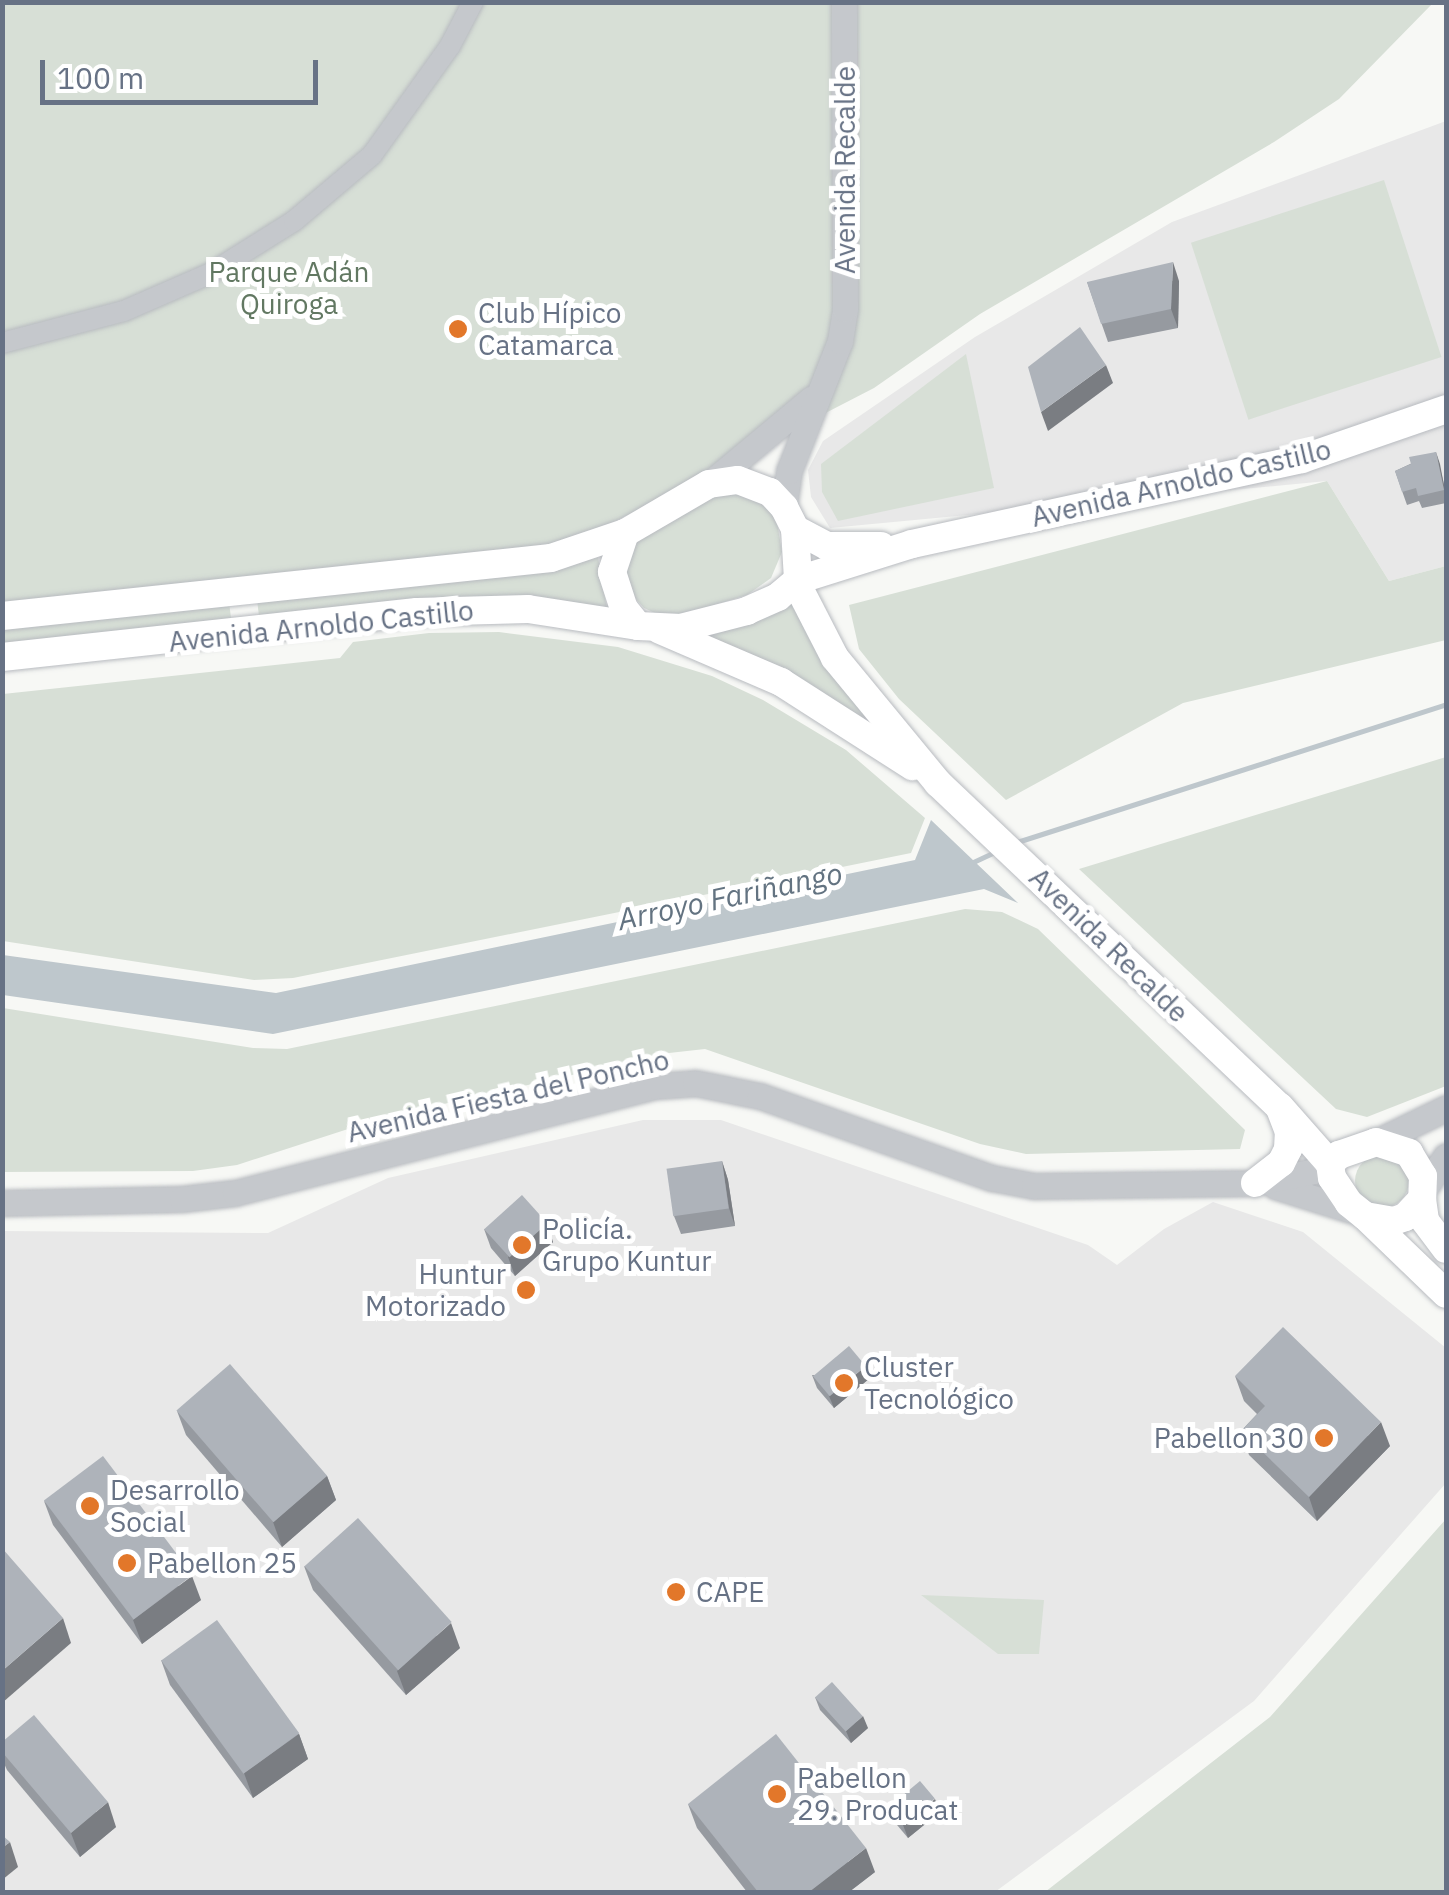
<!DOCTYPE html>
<html>
<head>
<meta charset="utf-8">
<style>
	body { margin:0 }
	#map { position:relative; width:1449px; height:1895px; overflow:hidden; background:#f7f8f5; font-family:"IBM Plex Sans",sans-serif }
	div>[style] { position:absolute }
	[style*='--x'] { left:calc(var(--x)*1px); top:calc(var(--y)*1px); width:calc(var(--w)*1px); rotate:calc(var(--a)*1deg) }
	.built>* { inset:0; background:#e8e8e8 }
	.green>* { inset:0; background:#d7dfd6; transform-origin:0 0 }
	.round { border-radius:50% }
	.water>* { inset:0; background:#bec7cc }
	.stream>* { height:5px; margin:-2.5px; padding:0 2.5px; transform-origin:2.5px; border-radius:2.5px; background:#bec7cc }
	.roads { filter:drop-shadow(0 0 2px #b8bbc0) drop-shadow(0 0 2px #b8bbc0) }
	.minor>* { height:20px; margin:-10px; padding:0 10px; transform-origin:10px; border-radius:10px; background:#c5c8cc }
	.tertiary>* { height:25px; margin:-12.5px; padding:0 12.5px; transform-origin:12.5px; border-radius:12.5px; background:#c5c8cc }
	.secondary>* { height:28px; margin:-14px; padding:0 14px; transform-origin:14px; border-radius:14px; background:#fff }
	.wall>* { inset:0; background:#969aa0 }
	.shaded-wall>* { inset:0; background:#7a7d82 }
	.building>* { inset:0; background:#aeb3ba; transform-origin:0 0 }
	.dots>* { width:28px; height:28px; translate:-50% -50%; box-sizing:border-box; border:5px solid #fff; border-radius:50% }
	span { translate:-50% -50%; white-space:nowrap; text-align:center; line-height:1.15; -webkit-text-stroke:10px #fff; paint-order:stroke }
	.street-label { font-size:28px; color:#677285 }
	.park-label { font-size:28px; color:#627862 }
	.poi-label { font-size:28px; color:#677285 }
	.left { translate:0 -50%; text-align:left }
	.right { translate:-100% -50%; text-align:right }
	.water-label { font-size:30px; color:#637381; font-style:italic }
	.frame { position:absolute; inset:0; border:5px solid #677285; pointer-events:none }
	.scale { position:absolute; left:40px; top:60px; width:278px; height:45px; box-sizing:border-box; border:5px solid #677285; border-top:0; padding-left:12px; font-size:30px; line-height:35px; white-space:nowrap; color:#677285; -webkit-text-stroke:8px #fff; paint-order:stroke }
</style>
</head>
<body>
<div id="map">
	<div class="built">
		<div style="clip-path:polygon(1446px 121px,1446px 566px,1389px 581px,1327px 481px,830px 528px,811px 497px,808px 470px,823px 441px,975px 337px,1172px 222px)"></div>
		<div style="clip-path:polygon(643px 1120px,721px 1120px,1088px 1245px,1117px 1265px,1164px 1229px,1213px 1202px,1303px 1232px,1446px 1348px,1446px 1483px,1254px 1701px,995px 1892px,3px 1892px,3px 1231px,268px 1233px,388px 1178px)"></div>
	</div>
	<div class="green">
		<div style="clip-path:polygon(2px 3px,1433px 3px,1339px 99px,1274px 142px,980px 314px,874px 388px,583px 538px,495px 553px,3px 604px)"></div>
		<div style="left:1384px;top:180px;width:186px;height:203px;rotate:72deg"></div>
		<div style="clip-path:polygon(966px 354px,994px 488px,838px 521px,822px 492px,821px 464px)"></div>
		<div style="clip-path:polygon(1327px 481px,1389px 581px,1446px 566px,1446px 640px,1183px 703px,1006px 800px,899px 699px,859px 649px,849px 605px)"></div>
		<div style="clip-path:polygon(737px 491px,767px 507px,777px 522px,782px 552px,771px 578px,747px 595px,682px 615px,657px 614px,644px 608px,634px 597px,625px 567px,635px 543px,700px 499px)"></div>
		<div style="clip-path:polygon(598px 557px,607px 609px,486px 596px,259px 616px,257px 600px,536px 573px)"></div>
		<div style="clip-path:polygon(795px 601px,878px 727px,787px 672px,704px 634px)"></div>
		<div style="left:229px;top:602px;width:17px;height:228px;rotate:83deg"></div>
		<div style="clip-path:polygon(499px 632px,618px 647px,712px 676px,763px 700px,846px 750px,925px 818px,911px 853px,293px 978px,254px 980px,3px 941px,3px 694px,340px 658px,353px 642px,429px 633px)"></div>
		<div style="clip-path:polygon(1446px 757px,1446px 1086px,1367px 1117px,1336px 1109px,1079px 869px)"></div>
		<div style="clip-path:polygon(965px 909px,1002px 912px,1038px 929px,1245px 1130px,1240px 1149px,1026px 1154px,980px 1144px,705px 1049px,669px 1053px,382px 1118px,237px 1165px,193px 1171px,3px 1172px,3px 1008px,253px 1048px,287px 1049px)"></div>
		<div class="round" style="left:1355px;top:1154px;width:54px;height:54px"></div>
		<div style="clip-path:polygon(1446px 1519px,1446px 1892px,1045px 1892px,1270px 1717px)"></div>
		<div style="clip-path:polygon(921px 1595px,1044px 1600px,1039px 1654px,998px 1654px)"></div>
	</div>
	<div class="water">
		<div style="clip-path:polygon(931px 820px,1018px 903px,984px 889px,273px 1034px,3px 995px,3px 955px,276px 993px,915px 860px)"></div>
	</div>
	<div class="stream">
		<div style="--x:1017;--y:842;--w:451;--a:-17.8"></div>
		<div style="--x:971;--y:863;--w:29;--a:-25"></div>
	</div>
	<div class="roads">
		<div class="minor">
			<div style="--x:2;--y:343;--w:126;--a:-14.7"></div>
			<div style="--x:124;--y:311;--w:95;--a:-23.6"></div>
			<div style="--x:211;--y:273;--w:98;--a:-32.1"></div>
			<div style="--x:294;--y:221;--w:102;--a:-40.2"></div>
			<div style="--x:372;--y:155;--w:134;--a:-54.4"></div>
			<div style="--x:450;--y:46;--w:50;--a:-62.4"></div>
		</div>
		<div class="tertiary">
			<div style="--x:709;--y:484;--w:133;--a:-39.8"></div>
			<div style="--x:784;--y:507;--w:36;--a:-82"></div>
			<div style="--x:789;--y:471;--w:140;--a:-68.6"></div>
			<div style="--x:840;--y:341;--w:32;--a:-81"></div>
			<div style="--x:845;--y:309;--w:307;--a:-90.2"></div>
			<div style="--x:1376;--y:1142;--w:78;--a:-25.9"></div>
			<div style="--x:1275;--y:1186;--w:89;--a:17.6"></div>
			<div style="--x:1425;--y:1188;--w:38;--a:-57"></div>
			<div style="--x:2;--y:1203;--w:180;--a:-1.3"></div>
			<div style="--x:182;--y:1199;--w:53;--a:-6.5"></div>
			<div style="--x:235;--y:1193;--w:434;--a:-14.3"></div>
			<div style="--x:656;--y:1086;--w:39;--a:-4"></div>
			<div style="--x:695;--y:1083;--w:66;--a:11.3"></div>
			<div style="--x:760;--y:1096;--w:246;--a:19.5"></div>
			<div style="--x:992;--y:1178;--w:43;--a:10.8"></div>
			<div style="--x:1034;--y:1186;--w:221;--a:-0.8"></div>
			<div style="--x:1255;--y:1183;--w:76;--a:-11.3"></div>
		</div>
		<div class="secondary">
			<div style="--x:795;--y:529;--w:36;--a:28"></div>
			<div style="--x:827;--y:546;--w:54;--a:0"></div>
			<div style="--x:798;--y:580;--w:120;--a:-17.5"></div>
			<div style="--x:912;--y:544;--w:399;--a:-12.3"></div>
			<div style="--x:1302;--y:459;--w:152;--a:-19.1"></div>
			<div style="--x:796;--y:582;--w:85;--a:62.8"></div>
			<div style="--x:835;--y:658;--w:162;--a:50.5"></div>
			<div style="--x:938;--y:783;--w:471;--a:43.5"></div>
			<div style="--x:1280;--y:1107;--w:76;--a:48.7"></div>
			<div style="--x:2;--y:616;--w:552;--a:-6.03"></div>
			<div style="--x:551;--y:558;--w:78;--a:-18.7"></div>
			<div style="--x:625;--y:533;--w:97;--a:-30.3"></div>
			<div style="--x:709;--y:484;--w:29;--a:-8"></div>
			<div style="--x:738;--y:480;--w:34;--a:21"></div>
			<div style="--x:770;--y:492;--w:21;--a:47"></div>
			<div style="--x:784;--y:507;--w:25;--a:63"></div>
			<div style="--x:795;--y:529;--w:51;--a:86.6"></div>
			<div style="--x:798;--y:580;--w:26;--a:140"></div>
			<div style="--x:778;--y:597;--w:34;--a:156"></div>
			<div style="--x:747;--y:611;--w:68;--a:165.6"></div>
			<div style="--x:681;--y:628;--w:43;--a:-177.3"></div>
			<div style="--x:638;--y:626;--w:22;--a:-129"></div>
			<div style="--x:624;--y:609;--w:39;--a:-108"></div>
			<div style="--x:612;--y:572;--w:41;--a:-71.6"></div>
			<div style="--x:660;--y:630;--w:132;--a:23.3"></div>
			<div style="--x:781;--y:682;--w:156;--a:32.7"></div>
			<div style="--x:2;--y:657;--w:417;--a:-6.2"></div>
			<div style="--x:417;--y:612;--w:111;--a:-1.5"></div>
			<div style="--x:528;--y:609;--w:111;--a:8.8"></div>
			<div style="--x:1376;--y:1142;--w:35;--a:18"></div>
			<div style="--x:1409;--y:1153;--w:27;--a:59"></div>
			<div style="--x:1423;--y:1176;--w:23;--a:92"></div>
			<div style="--x:1422;--y:1199;--w:25;--a:133"></div>
			<div style="--x:1405;--y:1217;--w:12;--a:160"></div>
			<div style="--x:1394;--y:1221;--w:29;--a:-170"></div>
			<div style="--x:1365;--y:1216;--w:21;--a:-141"></div>
			<div style="--x:1349;--y:1203;--w:30;--a:-124"></div>
			<div style="--x:1332;--y:1178;--w:14;--a:-98"></div>
			<div style="--x:1330;--y:1164;--w:13;--a:-45"></div>
			<div style="--x:1339;--y:1155;--w:39;--a:-19"></div>
			<div style="--x:1255;--y:1183;--w:33;--a:-38"></div>
			<div style="--x:1281;--y:1163;--w:16;--a:-63"></div>
			<div style="--x:1288;--y:1149;--w:17;--a:-87"></div>
			<div style="--x:1289;--y:1132;--w:26;--a:-111"></div>
			<div style="--x:1422;--y:1199;--w:22;--a:82"></div>
			<div style="--x:1425;--y:1221;--w:35;--a:53"></div>
			<div style="--x:1365;--y:1216;--w:112;--a:43.9"></div>
		</div>
	</div>
	<div class="wall">
		<div style="clip-path:polygon(1179px 281px,1178px 328px,1108px 342px,1087px 282px)"></div>
		<div style="clip-path:polygon(1436px 452px,1446px 492px,1446px 503px,1422px 508px,1419px 501px,1407px 505px,1395px 471px)"></div>
		<div style="clip-path:polygon(722px 1161px,728px 1180px,735px 1226px,681px 1234px,674px 1216px)"></div>
		<div style="clip-path:polygon(484px 1229px,553px 1242px,515px 1276px,491px 1248px)"></div>
		<div style="clip-path:polygon(812px 1375px,870px 1378px,834px 1408px,817px 1388px)"></div>
		<div style="clip-path:polygon(1235px 1376px,1390px 1446px,1317px 1521px,1249px 1455px,1241px 1431px,1257px 1414px,1244px 1401px)"></div>
		<div style="clip-path:polygon(177px 1411px,327px 1476px,336px 1500px,282px 1547px,186px 1435px)"></div>
		<div style="clip-path:polygon(44px 1501px,201px 1600px,142px 1644px,53px 1525px)"></div>
		<div style="clip-path:polygon(304px 1566px,460px 1648px,406px 1695px,313px 1590px)"></div>
		<div style="clip-path:polygon(161px 1660px,299px 1734px,308px 1759px,253px 1798px,170px 1685px)"></div>
		<div style="clip-path:polygon(815px 1697px,868px 1728px,851px 1743px,820px 1710px)"></div>
		<div style="clip-path:polygon(2px 1742px,116px 1827px,80px 1857px,7px 1770px,2px 1759px)"></div>
		<div style="clip-path:polygon(688px 1804px,875px 1872px,849px 1892px,747px 1892px,697px 1828px)"></div>
		<div style="clip-path:polygon(888px 1807px,940px 1812px,908px 1838px,892px 1819px)"></div>
	</div>
	<div class="shaded-wall">
		<div style="clip-path:polygon(1173px 262px,1179px 281px,1178px 328px,1171px 309px)"></div>
		<div style="clip-path:polygon(1106px 365px,1113px 383px,1048px 431px,1041px 412px)"></div>
		<div style="clip-path:polygon(1436px 452px,1440px 464px,1446px 496px,1444px 490px)"></div>
		<div style="clip-path:polygon(722px 1161px,728px 1180px,735px 1226px,729px 1208px)"></div>
		<div style="clip-path:polygon(547px 1223px,553px 1242px,515px 1276px,508px 1257px)"></div>
		<div style="clip-path:polygon(866px 1366px,870px 1378px,834px 1408px,829px 1396px)"></div>
		<div style="clip-path:polygon(1381px 1422px,1390px 1446px,1317px 1521px,1309px 1497px)"></div>
		<div style="clip-path:polygon(327px 1476px,336px 1500px,282px 1547px,273px 1522px)"></div>
		<div style="clip-path:polygon(192px 1576px,201px 1600px,142px 1644px,133px 1620px)"></div>
		<div style="clip-path:polygon(63px 1618px,71px 1643px,2px 1703px,2px 1671px)"></div>
		<div style="clip-path:polygon(451px 1623px,460px 1648px,406px 1695px,397px 1671px)"></div>
		<div style="clip-path:polygon(863px 1716px,868px 1728px,851px 1743px,846px 1731px)"></div>
		<div style="clip-path:polygon(299px 1734px,308px 1759px,253px 1798px,244px 1773px)"></div>
		<div style="clip-path:polygon(935px 1799px,940px 1812px,908px 1838px,903px 1825px)"></div>
		<div style="clip-path:polygon(108px 1802px,116px 1827px,80px 1857px,71px 1833px)"></div>
		<div style="clip-path:polygon(10px 1842px,18px 1867px,2px 1880px,2px 1848px)"></div>
		<div style="clip-path:polygon(866px 1848px,875px 1872px,849px 1892px,809px 1892px)"></div>
	</div>
	<div class="building">
		<div style="clip-path:polygon(1173px 262px,1171px 309px,1101px 324px,1087px 282px)"></div>
		<div style="clip-path:polygon(1080px 327px,1106px 365px,1041px 412px,1028px 367px)"></div>
		<div style="clip-path:polygon(1436px 452px,1444px 490px,1418px 496px,1416px 488px,1402px 492px,1395px 471px,1411px 464px,1409px 457px)"></div>
		<div style="left:722px;top:1161px;width:48px;height:56px;rotate:82deg"></div>
		<div style="left:522px;top:1195px;width:38px;height:51px;rotate:48deg"></div>
		<div style="clip-path:polygon(1283px 1327px,1381px 1422px,1309px 1497px,1241px 1431px,1265px 1406px,1235px 1376px)"></div>
		<div style="left:849px;top:1346px;width:26px;height:47px;rotate:50deg"></div>
		<div style="left:230px;top:1364px;width:148px;height:71px;rotate:49deg"></div>
		<div style="left:103px;top:1456px;width:149px;height:74px;rotate:53deg"></div>
		<div style="left:358px;top:1518px;width:140px;height:72px;rotate:48deg"></div>
		<div style="clip-path:polygon(2px 1548px,63px 1618px,2px 1671px)"></div>
		<div style="left:217px;top:1620px;width:140px;height:69px;rotate:54deg"></div>
		<div style="left:832px;top:1682px;width:46px;height:23px;rotate:48deg"></div>
		<div style="clip-path:polygon(34px 1715px,108px 1802px,71px 1833px,2px 1752px,2px 1742px)"></div>
		<div style="clip-path:polygon(776px 1734px,866px 1848px,809px 1892px,758px 1892px,688px 1804px)"></div>
		<div style="left:920px;top:1781px;width:23px;height:41px;rotate:50deg"></div>
		<div style="clip-path:polygon(2px 1835px,10px 1842px,2px 1848px)"></div>
	</div>
	<div class="dots">
		<div style="left:458px;top:329px;background:#e2772a"></div>
		<div style="left:522px;top:1245px;background:#e2772a"></div>
		<div style="left:526px;top:1290px;background:#e2772a"></div>
		<div style="left:844px;top:1383px;background:#e2772a"></div>
		<div style="left:1324px;top:1438px;background:#e2772a"></div>
		<div style="left:90px;top:1506px;background:#e2772a"></div>
		<div style="left:127px;top:1563px;background:#e2772a"></div>
		<div style="left:676px;top:1592px;background:#e2772a"></div>
		<div style="left:777px;top:1794px;background:#e2772a"></div>
	</div>
	<div class="street-label">
		<span style="left:845px;top:170px;rotate:-90deg">Avenida Recalde</span>
		<span style="left:1181px;top:483px;rotate:-13deg">Avenida Arnoldo Castillo</span>
		<span style="left:321px;top:626px;rotate:-6deg">Avenida Arnoldo Castillo</span>
		<span style="left:1109px;top:945px;rotate:44deg">Avenida Recalde</span>
		<span style="left:508px;top:1096px;rotate:-13deg">Avenida Fiesta del Poncho</span>
	</div>
	<div class="park-label">
		<span style="left:289px;top:288px">Parque Adán<br>Quiroga</span>
	</div>
	<div class="poi-label">
		<span class="left" style="left:478px;top:329px">Club Hípico<br>Catamarca</span>
		<span class="left" style="left:542px;top:1245px">Policía.<br>Grupo Kuntur</span>
		<span class="right" style="left:506px;top:1290px">Huntur<br>Motorizado</span>
		<span class="left" style="left:864px;top:1383px">Cluster<br>Tecnológico</span>
		<span class="right" style="left:1304px;top:1438px">Pabellon 30</span>
		<span class="left" style="left:110px;top:1506px">Desarrollo<br>Social</span>
		<span class="left" style="left:147px;top:1563px">Pabellon 25</span>
		<span class="left" style="left:696px;top:1592px">CAPE</span>
		<span class="left" style="left:797px;top:1794px">Pabellon<br>29. Producat</span>
	</div>
	<div class="water-label">
		<span style="left:730px;top:896px;rotate:-12deg">Arroyo Fariñango</span>
	</div>
	<div class="frame"></div>
	<div class="scale">100 m</div>
</div>
</body>
</html>
